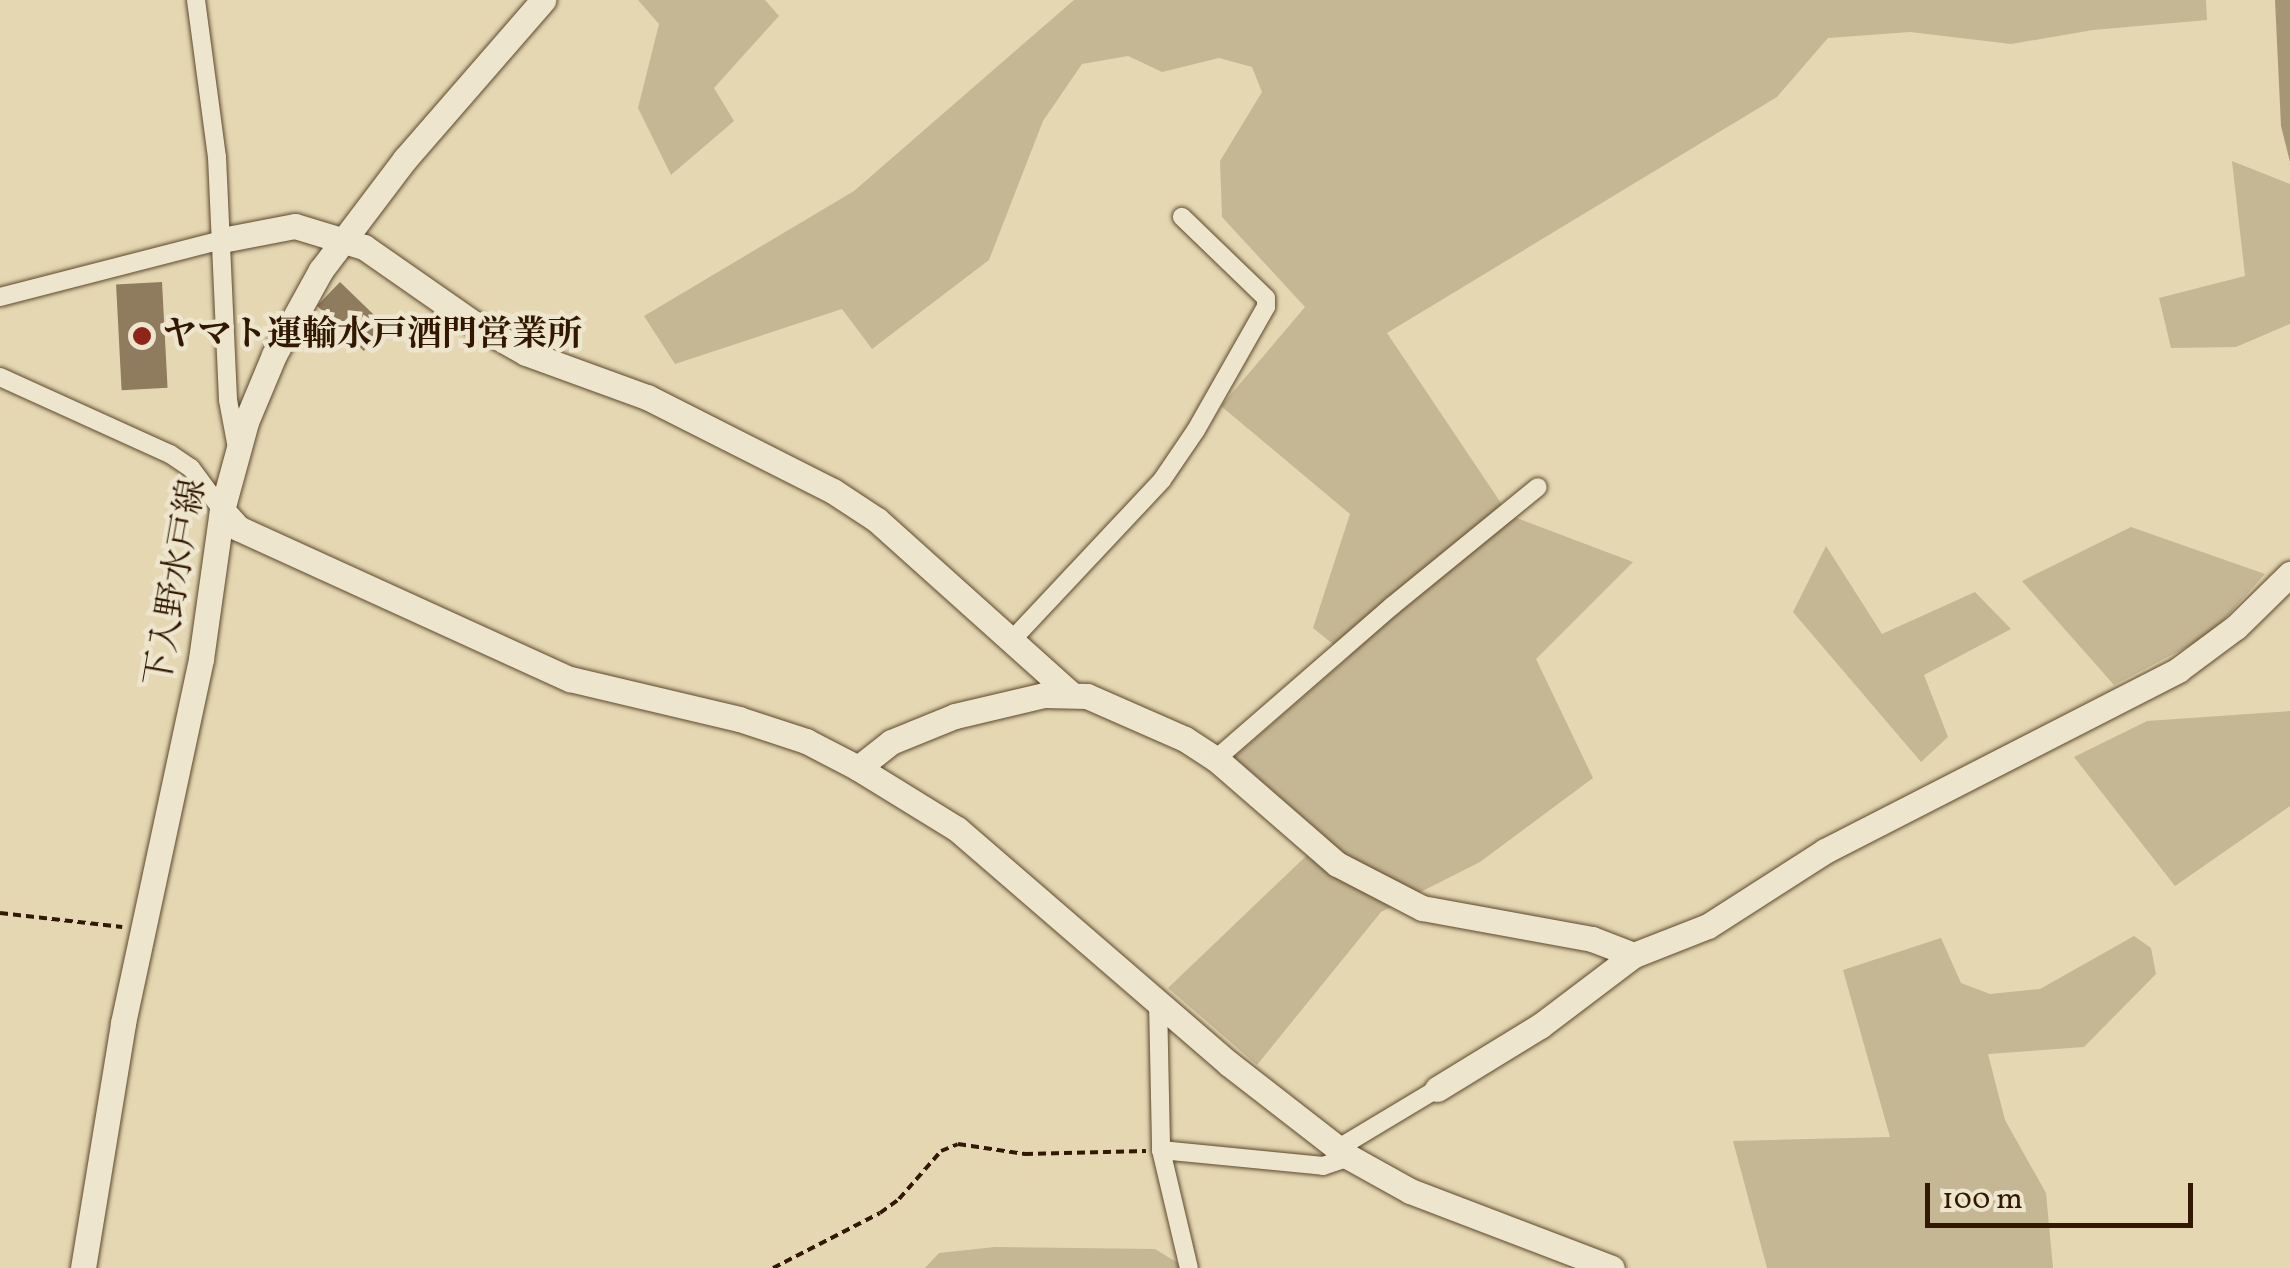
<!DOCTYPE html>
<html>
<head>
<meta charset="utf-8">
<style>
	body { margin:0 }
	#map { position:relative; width:2290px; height:1268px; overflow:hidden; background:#e4d7b2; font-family:Vollkorn,"Noto Serif JP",serif }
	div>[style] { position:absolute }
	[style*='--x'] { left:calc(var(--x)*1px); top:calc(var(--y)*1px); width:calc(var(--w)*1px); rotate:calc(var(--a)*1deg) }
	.green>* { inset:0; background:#c6b794 }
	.water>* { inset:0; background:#a79675 }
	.building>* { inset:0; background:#8f7b5d; transform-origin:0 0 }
	.path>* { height:4px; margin-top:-2px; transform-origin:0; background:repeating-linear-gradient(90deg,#321800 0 8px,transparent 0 13px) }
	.roads { filter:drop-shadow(0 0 2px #5e482c) drop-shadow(0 0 2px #5e482c) }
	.street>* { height:18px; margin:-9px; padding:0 9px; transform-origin:9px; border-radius:9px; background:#ede5cd }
	.secondary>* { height:25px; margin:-12.5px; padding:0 12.5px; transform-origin:12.5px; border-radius:12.5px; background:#ede5cd }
	.dots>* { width:28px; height:28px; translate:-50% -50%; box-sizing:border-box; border:5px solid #ede5cd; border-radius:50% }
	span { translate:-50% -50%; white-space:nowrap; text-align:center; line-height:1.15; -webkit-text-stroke:9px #ede5cd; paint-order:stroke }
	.poi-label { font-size:35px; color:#321800; font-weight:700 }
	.left { translate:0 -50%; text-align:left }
	.street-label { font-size:35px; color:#321800 }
	.scale { position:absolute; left:1925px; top:1183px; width:268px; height:45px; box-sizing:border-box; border:5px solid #321800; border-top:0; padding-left:12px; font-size:30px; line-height:35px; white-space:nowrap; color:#321800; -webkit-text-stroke:8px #ede5cd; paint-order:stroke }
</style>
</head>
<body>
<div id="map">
	<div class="green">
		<div style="clip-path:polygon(638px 0,765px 0,779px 16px,714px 88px,734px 121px,671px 175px,638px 108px,659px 24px)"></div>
		<div style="clip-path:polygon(1074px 0,2206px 0,2207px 20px,2093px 30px,2011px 44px,1910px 32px,1828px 38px,1777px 97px,1387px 333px,1509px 515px,1633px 562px,1536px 659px,1593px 778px,1480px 862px,1381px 912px,1257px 1065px,1168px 988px,1326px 837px,1234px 757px,1349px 657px,1313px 628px,1350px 514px,1221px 406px,1305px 307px,1222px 217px,1220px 161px,1262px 92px,1252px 67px,1219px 58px,1162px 72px,1128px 56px,1082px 64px,1043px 121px,989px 260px,872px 349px,842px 309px,675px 364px,644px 316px,854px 191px)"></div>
		<div style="clip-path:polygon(2232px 161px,2290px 184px,2290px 324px,2236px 347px,2171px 348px,2159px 298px,2245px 276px)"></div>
		<div style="clip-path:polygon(2131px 527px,2265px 574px,2210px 635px,2114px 685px,2022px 581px)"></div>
		<div style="clip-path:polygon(1826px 546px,1882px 634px,1975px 592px,2011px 629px,1924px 675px,1948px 737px,1921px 762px,1793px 612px)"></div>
		<div style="clip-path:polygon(2290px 711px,2290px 806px,2175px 886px,2074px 757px,2147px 721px)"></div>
		<div style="clip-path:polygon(2134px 936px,2151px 948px,2156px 974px,2084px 1047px,1988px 1054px,2005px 1120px,2046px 1193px,2053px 1268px,1767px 1268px,1733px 1141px,1890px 1137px,1843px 970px,1941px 938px,1961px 983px,1990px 994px,2040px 989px)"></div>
		<div style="clip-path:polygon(995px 1247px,1155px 1249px,1186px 1268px,925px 1268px,939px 1253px)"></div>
	</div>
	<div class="water">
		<div style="clip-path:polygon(2275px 0,2290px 0,2290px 162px,2281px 126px)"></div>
	</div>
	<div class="building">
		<div style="left:162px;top:282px;width:106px;height:46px;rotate:87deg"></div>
		<div style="left:340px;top:282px;width:65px;height:33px;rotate:44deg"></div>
	</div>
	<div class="path">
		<div style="--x:0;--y:913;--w:123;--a:6.5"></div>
		<div style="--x:773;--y:1268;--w:120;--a:-27.2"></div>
		<div style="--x:880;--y:1213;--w:24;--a:-36"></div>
		<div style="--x:899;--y:1199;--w:64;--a:-48.8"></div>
		<div style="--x:941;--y:1151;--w:18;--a:-22"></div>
		<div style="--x:958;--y:1144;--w:68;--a:8.5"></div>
		<div style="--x:1025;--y:1154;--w:121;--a:-1.4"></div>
	</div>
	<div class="roads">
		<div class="street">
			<div style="--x:196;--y:0;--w:158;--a:82.4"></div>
			<div style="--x:217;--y:157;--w:243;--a:87.4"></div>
			<div style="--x:228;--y:400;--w:49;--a:79.4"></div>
			<div style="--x:0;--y:297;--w:229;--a:-14.4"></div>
			<div style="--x:0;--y:377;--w:187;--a:24.4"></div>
			<div style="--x:170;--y:454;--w:25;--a:34"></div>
			<div style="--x:191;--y:468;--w:52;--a:53.6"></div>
			<div style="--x:1010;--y:642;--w:222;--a:-46.8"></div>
			<div style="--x:1162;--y:480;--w:60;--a:-55.8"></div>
			<div style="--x:1196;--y:430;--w:142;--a:-60.4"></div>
			<div style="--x:1266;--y:307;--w:9;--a:-90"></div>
			<div style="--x:1266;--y:298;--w:117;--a:-136"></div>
			<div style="--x:1216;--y:759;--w:233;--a:-41"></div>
			<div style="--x:1392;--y:606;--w:188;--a:-39.2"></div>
			<div style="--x:1158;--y:1001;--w:149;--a:88.8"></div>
			<div style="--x:1161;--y:1150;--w:121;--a:76.7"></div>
			<div style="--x:1337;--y:1149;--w:117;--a:-31"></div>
			<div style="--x:1161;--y:1150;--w:163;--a:5.6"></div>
			<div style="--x:1323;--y:1166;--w:28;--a:-19"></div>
		</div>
		<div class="secondary">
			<div style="--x:222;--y:240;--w:74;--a:-10.9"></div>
			<div style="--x:295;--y:226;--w:72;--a:16.9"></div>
			<div style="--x:364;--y:247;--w:133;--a:34.9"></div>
			<div style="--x:473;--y:323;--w:61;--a:29.5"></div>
			<div style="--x:526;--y:353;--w:129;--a:20"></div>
			<div style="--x:647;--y:397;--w:208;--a:26.8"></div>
			<div style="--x:833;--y:491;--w:53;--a:33.4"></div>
			<div style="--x:877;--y:520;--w:259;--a:41.9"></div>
			<div style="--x:222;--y:510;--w:24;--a:48"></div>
			<div style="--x:238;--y:528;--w:365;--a:24.5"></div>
			<div style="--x:570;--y:679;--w:174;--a:13.3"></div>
			<div style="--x:739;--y:719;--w:71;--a:18.2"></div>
			<div style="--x:806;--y:741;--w:59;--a:27.4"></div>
			<div style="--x:858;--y:768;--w:116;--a:31.6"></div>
			<div style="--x:957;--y:829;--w:358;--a:40.8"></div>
			<div style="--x:1228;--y:1063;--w:153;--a:37.8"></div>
			<div style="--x:1349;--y:1157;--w:70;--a:29.1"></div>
			<div style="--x:1410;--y:1191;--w:216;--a:20.9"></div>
			<div style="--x:858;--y:768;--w:42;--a:-38.2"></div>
			<div style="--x:891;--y:742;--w:69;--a:-22.1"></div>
			<div style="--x:955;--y:716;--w:91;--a:-13.3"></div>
			<div style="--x:1044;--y:695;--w:43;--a:1.3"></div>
			<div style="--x:1087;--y:696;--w:107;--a:23.7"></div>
			<div style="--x:1185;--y:739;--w:37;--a:33"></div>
			<div style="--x:1216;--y:759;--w:160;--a:41"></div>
			<div style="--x:1337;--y:864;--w:96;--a:27.4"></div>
			<div style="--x:1422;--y:908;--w:173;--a:10.3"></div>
			<div style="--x:1592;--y:939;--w:45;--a:20.9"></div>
			<div style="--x:1437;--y:1089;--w:121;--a:-31.5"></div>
			<div style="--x:1540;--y:1026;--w:118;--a:-37.1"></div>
			<div style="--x:1634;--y:955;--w:79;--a:-21.4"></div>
			<div style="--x:1708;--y:926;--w:139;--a:-32.7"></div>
			<div style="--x:1825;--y:851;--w:397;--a:-27.1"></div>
			<div style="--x:2178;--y:670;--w:72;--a:-36.6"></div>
			<div style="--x:2236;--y:627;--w:76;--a:-44.5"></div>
			<div style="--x:83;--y:1268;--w:248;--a:-80.7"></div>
			<div style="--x:123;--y:1023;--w:372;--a:-77.9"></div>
			<div style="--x:201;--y:659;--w:150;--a:-82"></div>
			<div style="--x:222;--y:510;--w:91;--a:-74.7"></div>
			<div style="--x:246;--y:422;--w:73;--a:-67.3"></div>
			<div style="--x:274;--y:355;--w:97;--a:-61.1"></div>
			<div style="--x:321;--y:270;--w:139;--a:-52.9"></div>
			<div style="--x:405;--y:159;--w:211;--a:-49"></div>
		</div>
	</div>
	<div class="dots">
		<div style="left:142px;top:336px;background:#8f2418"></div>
	</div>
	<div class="poi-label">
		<span class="left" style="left:162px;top:336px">ヤマト運輸水戸酒門営業所</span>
	</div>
	<div class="street-label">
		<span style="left:177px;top:583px;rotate:-80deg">下入野水戸線</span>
	</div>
	<div class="scale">100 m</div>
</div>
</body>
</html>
